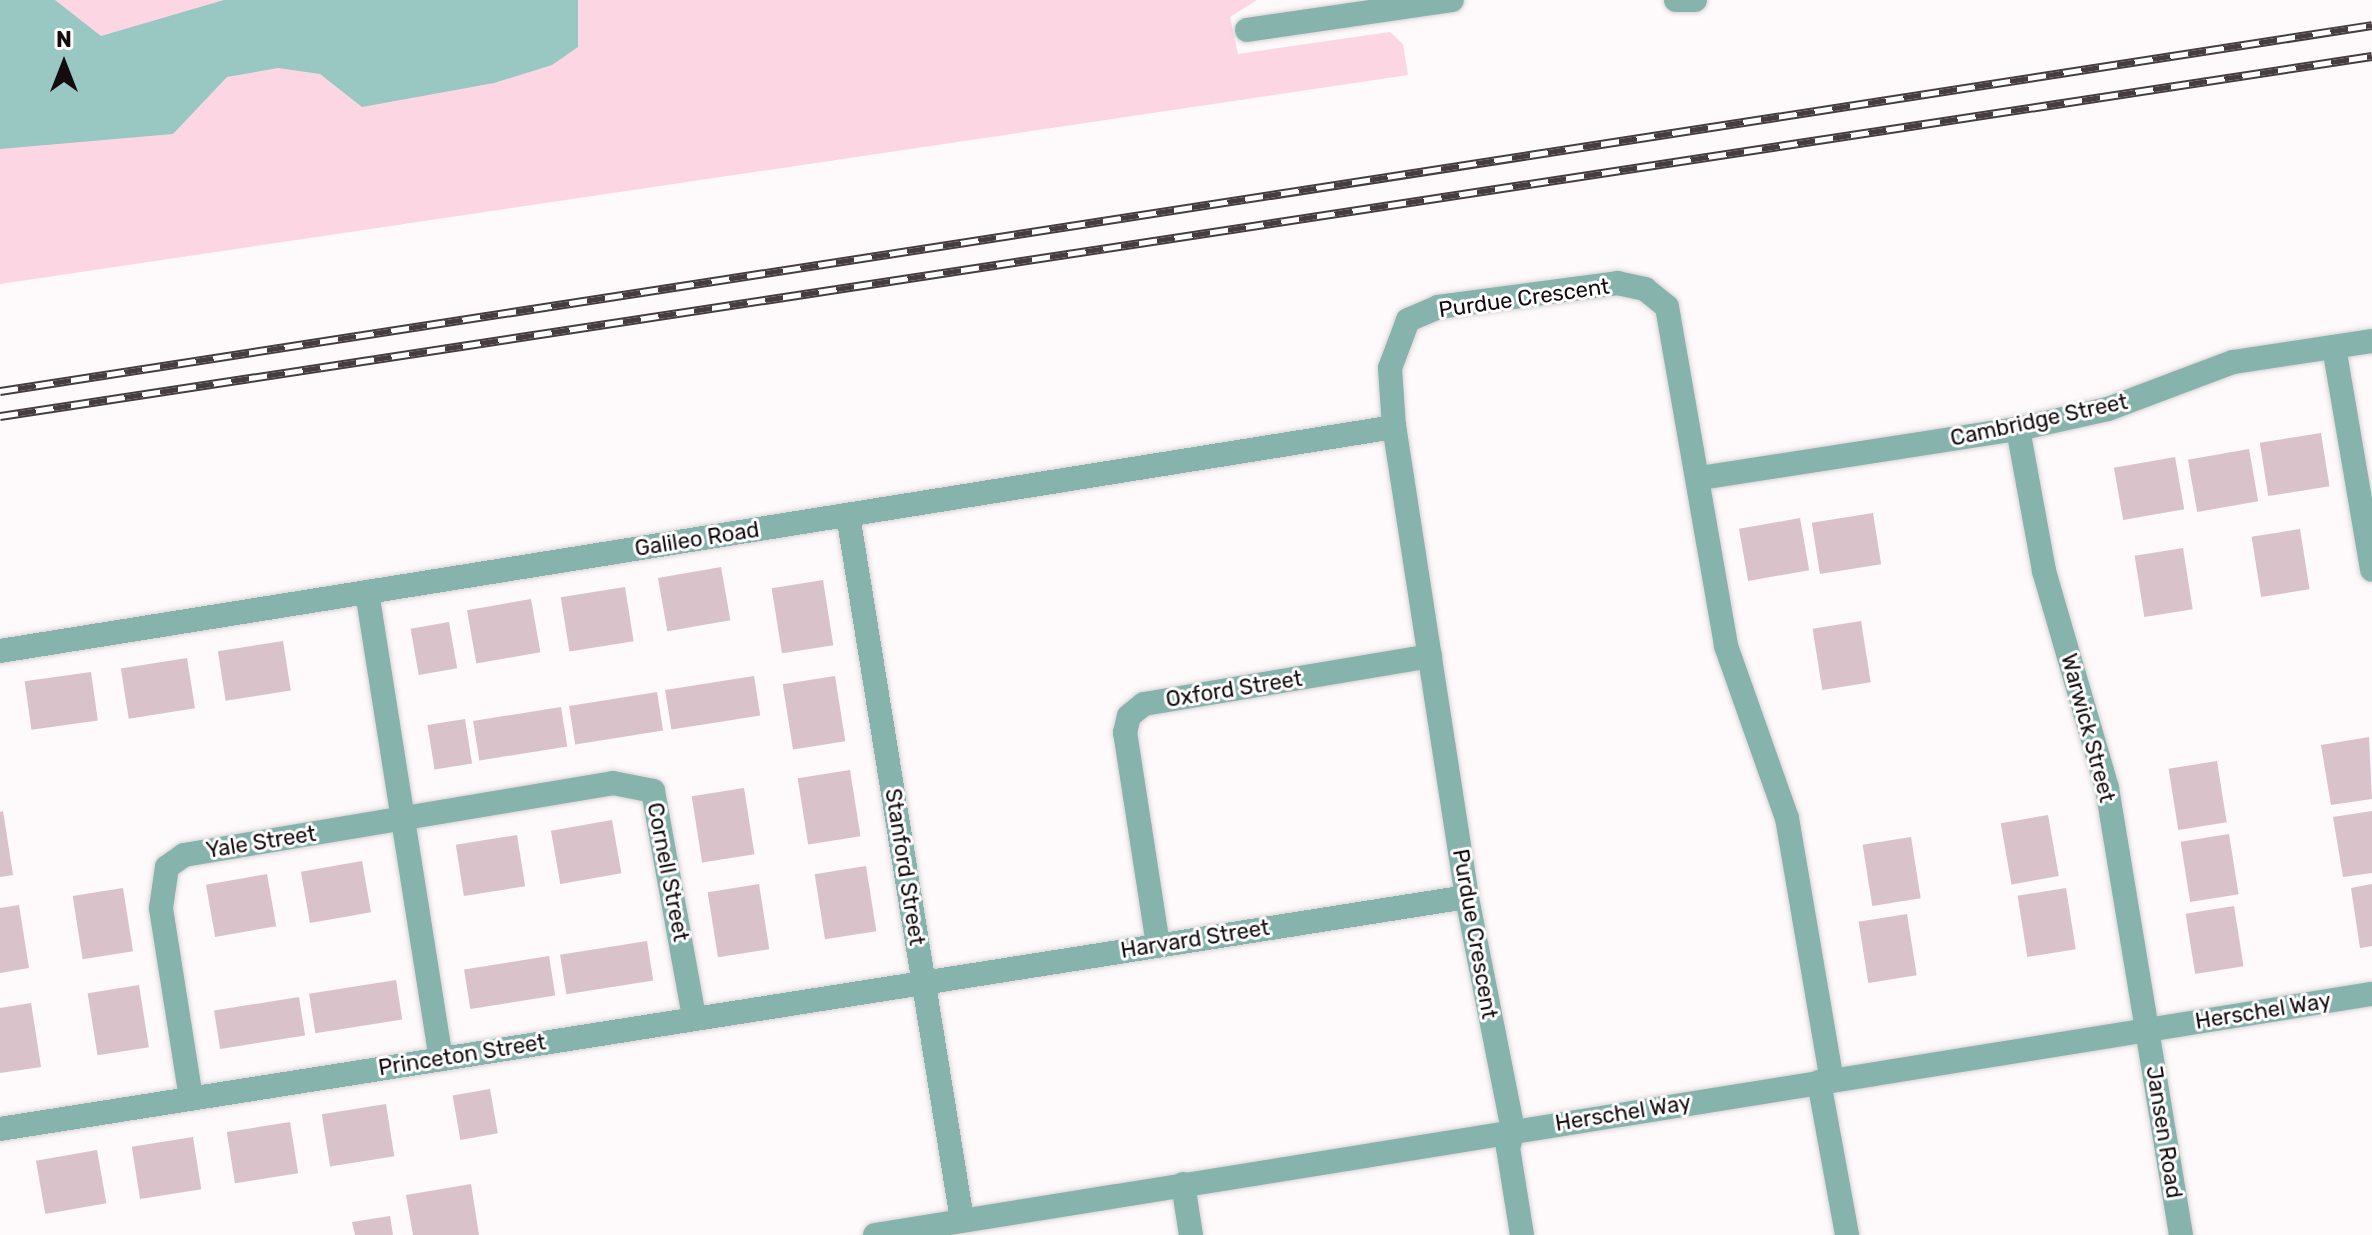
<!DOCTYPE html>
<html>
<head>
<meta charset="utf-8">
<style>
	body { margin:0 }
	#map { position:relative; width:2372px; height:1235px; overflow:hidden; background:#fef9fa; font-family:Rubik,sans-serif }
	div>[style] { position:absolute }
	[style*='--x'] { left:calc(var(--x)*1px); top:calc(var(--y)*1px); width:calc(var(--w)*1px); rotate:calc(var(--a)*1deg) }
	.green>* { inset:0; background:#fcd6e2 }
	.water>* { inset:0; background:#98c8c1 }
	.building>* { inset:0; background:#dac2ca; transform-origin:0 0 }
	.roads { filter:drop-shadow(0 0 2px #d8d3d4) drop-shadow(0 0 2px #d8d3d4) }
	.minor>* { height:24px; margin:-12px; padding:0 12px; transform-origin:12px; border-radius:12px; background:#86b4ad }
	.rail>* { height:9px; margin-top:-4.5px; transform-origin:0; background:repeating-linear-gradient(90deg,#fff 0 18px,#453d40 0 36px); box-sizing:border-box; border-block:2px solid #453d40 }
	span { translate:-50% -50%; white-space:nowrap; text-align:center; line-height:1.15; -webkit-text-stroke:6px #fff; paint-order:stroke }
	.street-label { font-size:22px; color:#130b0e }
	.north { position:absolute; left:24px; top:24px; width:80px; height:80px; -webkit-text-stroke:6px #fff; paint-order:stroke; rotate:0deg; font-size:22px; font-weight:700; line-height:32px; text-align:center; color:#130b0e }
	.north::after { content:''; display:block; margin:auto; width:28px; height:36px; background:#130b0e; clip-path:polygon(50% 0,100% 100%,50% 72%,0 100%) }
</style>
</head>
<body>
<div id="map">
	<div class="green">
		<div style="clip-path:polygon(0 0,1257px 0,1230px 17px,1238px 54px,1390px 32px,1403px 44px,1408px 75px,0 284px)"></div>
	</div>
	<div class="water">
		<div style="clip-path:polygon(0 0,55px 0,101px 36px,224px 0,578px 0,578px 47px,552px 65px,494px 83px,362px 107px,320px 74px,278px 68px,227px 77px,173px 134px,0 149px)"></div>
	</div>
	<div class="building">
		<div style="left:2321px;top:433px;width:54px;height:62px;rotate:81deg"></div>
		<div style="left:2249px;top:449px;width:53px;height:62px;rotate:80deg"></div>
		<div style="left:2175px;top:457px;width:53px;height:62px;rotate:80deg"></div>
		<div style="left:1873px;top:513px;width:52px;height:62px;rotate:81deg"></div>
		<div style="left:1800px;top:518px;width:53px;height:62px;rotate:80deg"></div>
		<div style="left:2300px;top:529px;width:61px;height:49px;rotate:81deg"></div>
		<div style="left:2183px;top:548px;width:62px;height:49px;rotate:81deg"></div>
		<div style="left:721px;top:567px;width:54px;height:64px;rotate:80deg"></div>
		<div style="left:823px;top:580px;width:66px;height:52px;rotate:81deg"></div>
		<div style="left:625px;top:587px;width:55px;height:65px;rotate:81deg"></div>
		<div style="left:531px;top:599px;width:54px;height:65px;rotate:80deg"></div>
		<div style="left:1861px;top:621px;width:62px;height:49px;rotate:81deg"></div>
		<div style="left:449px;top:622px;width:47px;height:39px;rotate:80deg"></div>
		<div style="left:283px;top:641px;width:50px;height:66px;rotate:81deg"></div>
		<div style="left:187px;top:658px;width:51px;height:67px;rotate:81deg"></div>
		<div style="left:91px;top:672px;width:49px;height:67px;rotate:82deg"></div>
		<div style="left:754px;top:676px;width:40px;height:90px;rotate:81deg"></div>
		<div style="left:835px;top:676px;width:66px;height:53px;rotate:81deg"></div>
		<div style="left:657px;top:692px;width:39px;height:89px;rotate:81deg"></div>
		<div style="left:561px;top:707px;width:40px;height:89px;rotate:81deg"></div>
		<div style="left:465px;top:719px;width:45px;height:38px;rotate:81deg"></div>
		<div style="clip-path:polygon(2369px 737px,2372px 799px,2331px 805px,2321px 745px)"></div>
		<div style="left:2217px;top:761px;width:62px;height:49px;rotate:81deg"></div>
		<div style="left:850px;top:770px;width:67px;height:53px;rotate:81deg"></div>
		<div style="left:744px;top:788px;width:67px;height:53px;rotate:81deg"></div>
		<div style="clip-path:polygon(3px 811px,13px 875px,0 877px,0 812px)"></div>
		<div style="clip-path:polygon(2372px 811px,2372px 873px,2343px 877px,2333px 817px)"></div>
		<div style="left:2048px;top:815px;width:62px;height:48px;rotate:80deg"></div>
		<div style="left:612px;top:820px;width:54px;height:62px;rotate:80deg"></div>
		<div style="left:2229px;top:834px;width:61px;height:49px;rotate:81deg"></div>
		<div style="left:517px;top:835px;width:52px;height:62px;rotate:81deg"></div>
		<div style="left:1911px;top:837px;width:62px;height:49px;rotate:81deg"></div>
		<div style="left:362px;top:861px;width:52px;height:62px;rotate:80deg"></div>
		<div style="left:866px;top:866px;width:66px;height:52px;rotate:81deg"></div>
		<div style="left:267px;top:874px;width:53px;height:62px;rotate:80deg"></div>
		<div style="left:759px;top:884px;width:66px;height:52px;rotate:81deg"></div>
		<div style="clip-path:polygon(2372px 884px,2372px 946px,2360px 948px,2351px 888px)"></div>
		<div style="left:123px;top:888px;width:64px;height:51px;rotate:81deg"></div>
		<div style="left:2066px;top:888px;width:62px;height:49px;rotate:81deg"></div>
		<div style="clip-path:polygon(19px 905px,29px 968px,0 973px,0 908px)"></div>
		<div style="left:2234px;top:906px;width:61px;height:49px;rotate:81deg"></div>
		<div style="left:1907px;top:914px;width:62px;height:49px;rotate:81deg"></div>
		<div style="left:647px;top:941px;width:40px;height:88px;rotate:81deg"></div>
		<div style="left:549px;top:956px;width:40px;height:86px;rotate:81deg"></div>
		<div style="left:396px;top:980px;width:40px;height:88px;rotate:81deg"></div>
		<div style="left:139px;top:985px;width:63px;height:52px;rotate:81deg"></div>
		<div style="left:299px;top:997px;width:39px;height:86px;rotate:81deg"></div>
		<div style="clip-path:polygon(31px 1003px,41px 1067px,0 1073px,0 1008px)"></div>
		<div style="left:490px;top:1089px;width:45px;height:38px;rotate:80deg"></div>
		<div style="left:386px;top:1104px;width:53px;height:65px;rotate:81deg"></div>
		<div style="left:290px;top:1122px;width:52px;height:64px;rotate:81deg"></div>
		<div style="left:193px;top:1137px;width:53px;height:62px;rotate:81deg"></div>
		<div style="left:97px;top:1150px;width:54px;height:62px;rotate:80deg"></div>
		<div style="clip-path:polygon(471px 1184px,479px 1235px,413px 1235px,406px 1195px)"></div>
		<div style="clip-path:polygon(390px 1216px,393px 1235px,355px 1235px,352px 1222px)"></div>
	</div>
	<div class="roads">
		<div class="minor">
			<div style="--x:1676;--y:0;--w:19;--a:0"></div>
			<div style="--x:1247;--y:30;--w:207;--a:-8.3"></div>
			<div style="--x:2334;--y:347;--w:226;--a:80.3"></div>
			<div style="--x:2018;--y:429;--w:144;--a:79.6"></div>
			<div style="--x:2044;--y:571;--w:226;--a:73.8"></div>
			<div style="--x:2107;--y:788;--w:453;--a:80.6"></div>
			<div style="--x:1700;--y:478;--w:322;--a:-8.8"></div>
			<div style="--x:2018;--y:429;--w:92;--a:-12.5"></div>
			<div style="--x:2108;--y:409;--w:134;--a:-20.6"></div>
			<div style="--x:2233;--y:362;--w:141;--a:-8.6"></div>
			<div style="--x:848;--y:515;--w:714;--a:80.81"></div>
			<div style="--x:367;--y:592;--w:473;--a:81"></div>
			<div style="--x:0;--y:651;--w:1412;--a:-9.13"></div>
			<div style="--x:1158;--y:945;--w:215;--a:-98.8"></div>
			<div style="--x:1125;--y:733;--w:17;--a:-77"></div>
			<div style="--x:1129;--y:716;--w:19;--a:-39"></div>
			<div style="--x:1144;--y:704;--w:290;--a:-9.5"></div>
			<div style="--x:1819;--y:1082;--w:156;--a:79.6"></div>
			<div style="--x:191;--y:1098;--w:192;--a:-99"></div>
			<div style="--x:161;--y:908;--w:41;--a:-81.7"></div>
			<div style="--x:167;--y:867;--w:21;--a:-35"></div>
			<div style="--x:184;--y:855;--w:435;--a:-9.5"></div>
			<div style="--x:613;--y:783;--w:41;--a:11.3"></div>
			<div style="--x:653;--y:791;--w:230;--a:79.7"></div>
			<div style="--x:0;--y:1129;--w:1485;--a:-8.99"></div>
			<div style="--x:1183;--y:1184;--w:52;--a:81.1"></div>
			<div style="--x:875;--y:1235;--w:1516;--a:-9.15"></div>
			<div style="--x:1522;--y:1235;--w:88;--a:-99.1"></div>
			<div style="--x:1508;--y:1148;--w:19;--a:-74"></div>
			<div style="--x:1513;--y:1130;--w:237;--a:-101.2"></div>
			<div style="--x:1467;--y:897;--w:476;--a:-98.8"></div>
			<div style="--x:1394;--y:427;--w:59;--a:-93.9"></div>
			<div style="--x:1390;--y:368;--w:51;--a:-69.4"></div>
			<div style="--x:1408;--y:320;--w:33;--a:-23"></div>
			<div style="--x:1438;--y:307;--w:181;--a:-7.6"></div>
			<div style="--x:1617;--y:283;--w:29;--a:12"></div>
			<div style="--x:1645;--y:289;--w:28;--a:39"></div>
			<div style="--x:1667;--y:307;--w:344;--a:80.1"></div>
			<div style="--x:1726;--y:646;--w:182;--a:70.5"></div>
			<div style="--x:1787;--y:818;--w:266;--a:80.3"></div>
		</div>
	</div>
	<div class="rail">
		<div style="--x:0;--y:391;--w:2400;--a:-8.77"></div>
		<div style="--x:0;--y:416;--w:2399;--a:-8.63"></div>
	</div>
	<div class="street-label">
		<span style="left:1524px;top:298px;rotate:-8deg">Purdue Crescent</span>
		<span style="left:2039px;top:420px;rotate:-12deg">Cambridge Street</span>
		<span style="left:697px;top:539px;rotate:-9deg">Galileo Road</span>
		<span style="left:1234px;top:689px;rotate:-9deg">Oxford Street</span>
		<span style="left:2088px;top:728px;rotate:75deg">Warwick Street</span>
		<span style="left:261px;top:842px;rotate:-9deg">Yale Street</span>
		<span style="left:905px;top:867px;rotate:81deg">Stanford Street</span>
		<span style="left:668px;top:872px;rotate:79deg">Cornell Street</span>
		<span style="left:1475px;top:934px;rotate:80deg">Purdue Crescent</span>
		<span style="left:1195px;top:939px;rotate:-9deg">Harvard Street</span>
		<span style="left:2263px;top:1011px;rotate:-9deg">Herschel Way</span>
		<span style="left:462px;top:1055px;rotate:-9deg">Princeton Street</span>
		<span style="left:1623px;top:1113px;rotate:-9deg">Herschel Way</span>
		<span style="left:2164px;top:1132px;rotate:81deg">Jansen Road</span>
	</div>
	<div class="north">N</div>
</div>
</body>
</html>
